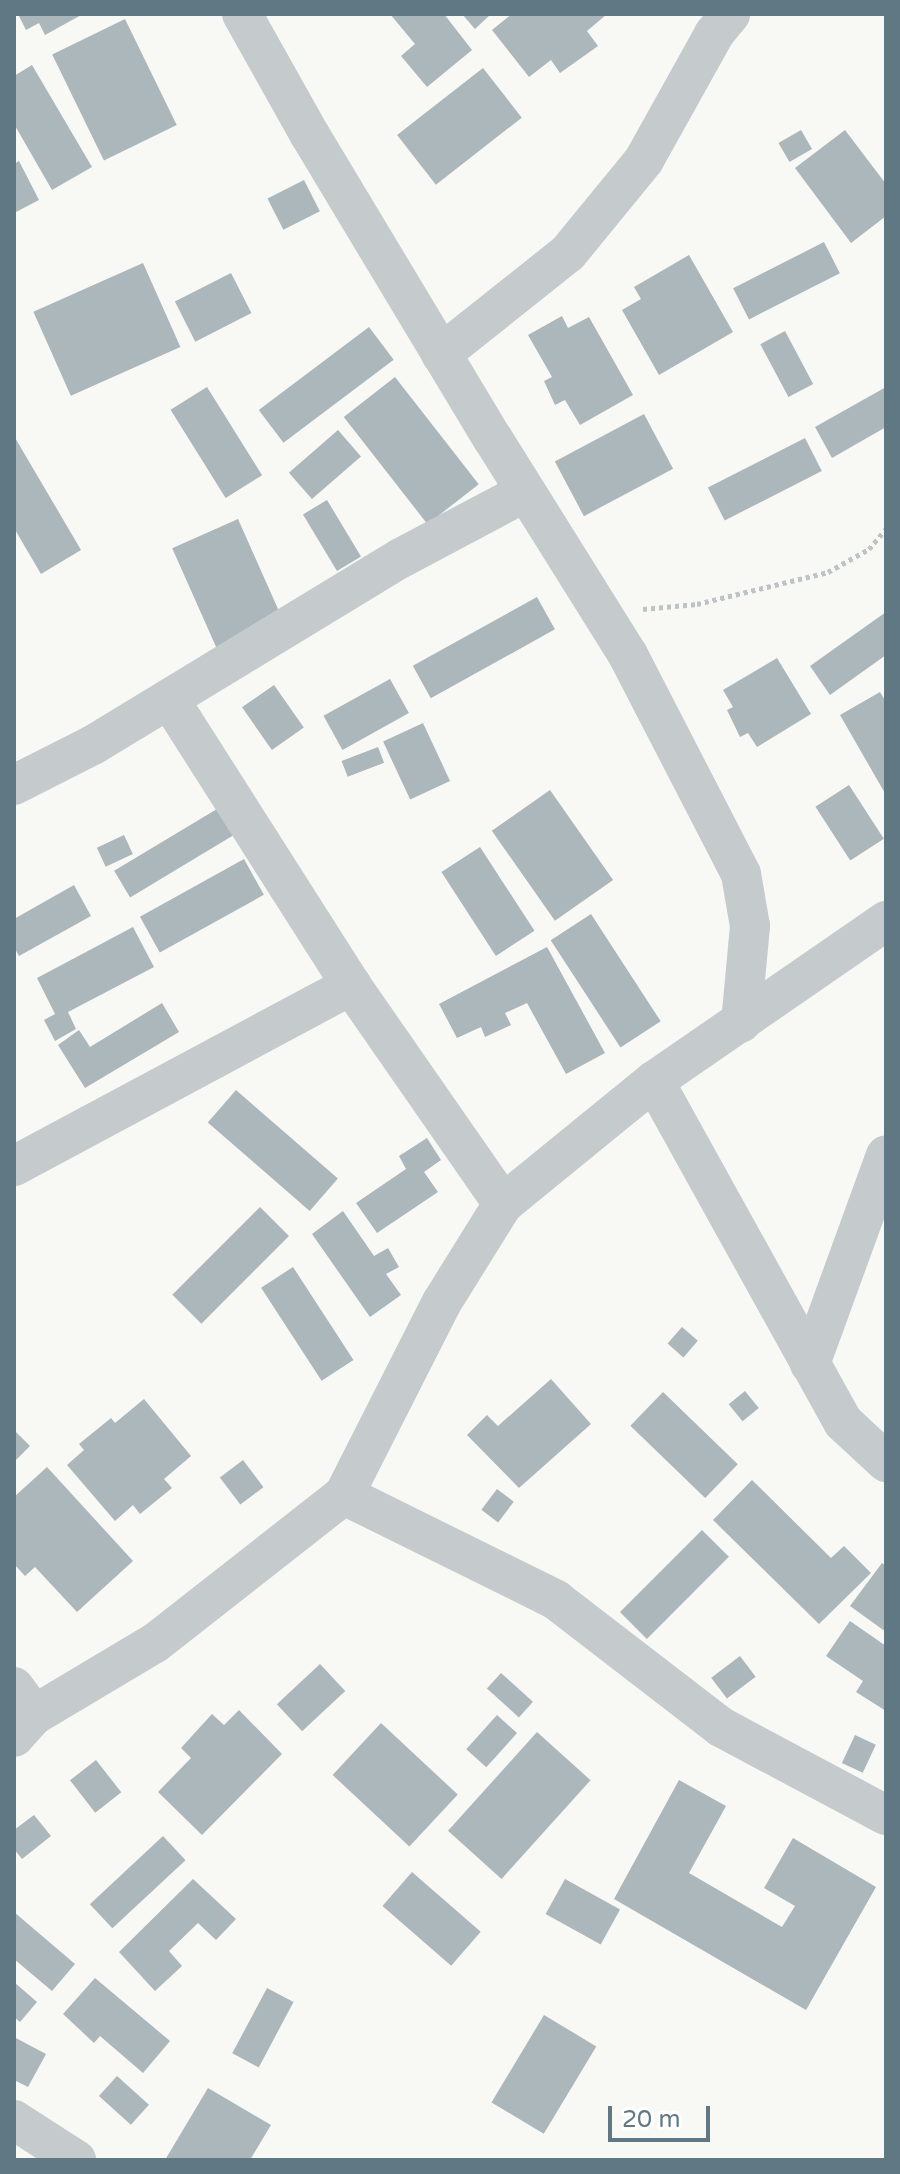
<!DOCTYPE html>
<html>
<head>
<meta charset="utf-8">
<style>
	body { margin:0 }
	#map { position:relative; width:900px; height:2174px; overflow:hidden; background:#f8f8f5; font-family:"Varela Round",sans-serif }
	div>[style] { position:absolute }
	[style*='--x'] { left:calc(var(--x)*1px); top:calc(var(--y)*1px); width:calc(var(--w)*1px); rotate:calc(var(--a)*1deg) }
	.building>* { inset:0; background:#abb7bb; transform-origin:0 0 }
	.path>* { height:5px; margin-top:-2.5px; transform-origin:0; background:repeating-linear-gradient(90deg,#c0c3c5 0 4px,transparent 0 8px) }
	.street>* { height:40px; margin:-20px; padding:0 20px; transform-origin:20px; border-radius:20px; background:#c5cacd }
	span { translate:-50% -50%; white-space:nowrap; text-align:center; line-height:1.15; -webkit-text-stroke:8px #fff; paint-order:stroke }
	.frame { position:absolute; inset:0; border:16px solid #607883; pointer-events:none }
	.scale { position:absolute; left:608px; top:2106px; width:102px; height:36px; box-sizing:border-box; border:4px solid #607883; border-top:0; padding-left:10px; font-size:24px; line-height:28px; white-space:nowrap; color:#607883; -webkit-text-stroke:6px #fff; paint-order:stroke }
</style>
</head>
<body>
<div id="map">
	<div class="building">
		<div style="clip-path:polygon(18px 14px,83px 14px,45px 35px,39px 23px,26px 30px)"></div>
		<div style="clip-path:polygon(390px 14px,444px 14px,472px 50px,427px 87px,401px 56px,415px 44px)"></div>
		<div style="clip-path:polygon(462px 14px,491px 14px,475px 29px)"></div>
		<div style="clip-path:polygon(512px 14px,607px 14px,587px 31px,598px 46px,560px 73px,551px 60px,529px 77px,492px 30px)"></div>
		<div style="left:125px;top:19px;width:118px;height:81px;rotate:64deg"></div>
		<div style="clip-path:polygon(32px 65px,92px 167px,52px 190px,14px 124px,14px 76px)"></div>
		<div style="left:483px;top:68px;width:63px;height:109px;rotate:52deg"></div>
		<div style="left:801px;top:130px;width:22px;height:26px;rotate:60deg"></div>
		<div style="clip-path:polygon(845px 130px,886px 184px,886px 216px,851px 243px,795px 168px)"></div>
		<div style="clip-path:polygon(19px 161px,39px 200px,14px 213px,14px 164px)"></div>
		<div style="left:304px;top:180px;width:35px;height:41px;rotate:63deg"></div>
		<div style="left:824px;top:242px;width:35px;height:102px;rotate:63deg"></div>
		<div style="clip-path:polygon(689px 255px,733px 332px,659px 375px,622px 310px,641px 299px,634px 287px)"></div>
		<div style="left:143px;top:263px;width:92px;height:120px;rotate:66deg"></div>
		<div style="left:231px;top:273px;width:45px;height:63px;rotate:63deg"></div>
		<div style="clip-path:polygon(562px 316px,568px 328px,589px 317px,633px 395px,580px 425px,565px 400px,555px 405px,544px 381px,552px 377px,528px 335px)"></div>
		<div style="left:369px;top:327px;width:41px;height:138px;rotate:53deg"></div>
		<div style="left:785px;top:331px;width:60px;height:28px;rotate:62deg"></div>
		<div style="left:395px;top:377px;width:136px;height:65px;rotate:52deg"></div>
		<div style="left:207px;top:387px;width:104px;height:43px;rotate:58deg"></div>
		<div style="clip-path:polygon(886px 387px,886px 427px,832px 458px,815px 427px)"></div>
		<div style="left:644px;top:414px;width:62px;height:101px;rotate:62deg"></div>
		<div style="left:338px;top:430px;width:35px;height:65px;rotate:49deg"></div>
		<div style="clip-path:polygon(14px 436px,81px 550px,41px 574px,14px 528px)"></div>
		<div style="left:805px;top:438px;width:37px;height:109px;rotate:63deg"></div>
		<div style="left:327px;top:500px;width:66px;height:28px;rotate:59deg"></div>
		<div style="left:238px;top:519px;width:117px;height:72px;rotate:66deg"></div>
		<div style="left:537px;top:597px;width:37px;height:142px;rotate:61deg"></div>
		<div style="clip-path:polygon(886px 612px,886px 655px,830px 695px,810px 666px)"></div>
		<div style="clip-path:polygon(777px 658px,811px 714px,757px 747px,748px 733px,740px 737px,727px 710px,733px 707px,723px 690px)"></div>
		<div style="left:390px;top:679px;width:39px;height:76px;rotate:61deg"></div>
		<div style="left:274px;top:685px;width:52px;height:39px;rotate:55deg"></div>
		<div style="clip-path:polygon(880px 692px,886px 702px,886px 795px,840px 715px)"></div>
		<div style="left:423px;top:723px;width:64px;height:44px;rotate:65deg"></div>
		<div style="left:378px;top:747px;width:17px;height:39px;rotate:69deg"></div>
		<div style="left:849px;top:785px;width:64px;height:40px;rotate:57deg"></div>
		<div style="left:550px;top:790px;width:110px;height:71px;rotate:55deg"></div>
		<div style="left:217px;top:809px;width:31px;height:120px;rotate:59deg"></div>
		<div style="left:124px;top:835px;width:21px;height:30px;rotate:65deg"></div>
		<div style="left:480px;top:847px;width:100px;height:46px;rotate:57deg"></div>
		<div style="left:244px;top:859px;width:41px;height:119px;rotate:61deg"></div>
		<div style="clip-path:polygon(74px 885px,91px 916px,19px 956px,14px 947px,14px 919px)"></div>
		<div style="left:591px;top:914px;width:128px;height:48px;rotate:57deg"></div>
		<div style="clip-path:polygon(133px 927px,154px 967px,68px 1012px,76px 1029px,55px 1041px,44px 1020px,55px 1014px,37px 978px)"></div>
		<div style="clip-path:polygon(547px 947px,605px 1053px,566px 1074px,527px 1003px,505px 1013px,511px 1025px,485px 1037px,481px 1027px,457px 1038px,439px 1004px)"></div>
		<div style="clip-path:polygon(162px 1003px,179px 1032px,85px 1088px,58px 1045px,79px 1030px,90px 1047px)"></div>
		<div style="left:236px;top:1090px;width:135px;height:43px;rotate:41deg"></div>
		<div style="clip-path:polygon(427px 1138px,441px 1160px,424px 1172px,438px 1192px,377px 1233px,356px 1203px,406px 1169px,399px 1156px)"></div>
		<div style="left:260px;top:1207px;width:41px;height:124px;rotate:45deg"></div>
		<div style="clip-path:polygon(343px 1211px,374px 1256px,388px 1248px,399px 1267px,386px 1274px,401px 1295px,370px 1317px,312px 1234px)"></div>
		<div style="left:293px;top:1267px;width:111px;height:38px;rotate:57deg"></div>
		<div style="left:682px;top:1327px;width:21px;height:22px;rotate:41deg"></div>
		<div style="clip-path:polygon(551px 1379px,591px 1424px,519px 1488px,467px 1435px,487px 1415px,498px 1426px)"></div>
		<div style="left:745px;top:1391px;width:22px;height:21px;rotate:51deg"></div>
		<div style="left:663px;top:1392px;width:104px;height:47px;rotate:44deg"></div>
		<div style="clip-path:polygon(144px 1399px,191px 1456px,164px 1479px,172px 1488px,140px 1514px,133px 1505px,115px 1521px,67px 1465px,84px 1450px,79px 1444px,111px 1418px,115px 1423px)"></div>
		<div style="clip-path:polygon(14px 1430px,30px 1446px,14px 1462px)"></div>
		<div style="left:243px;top:1460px;width:34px;height:29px;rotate:53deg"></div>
		<div style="clip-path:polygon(47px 1467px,133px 1561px,77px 1612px,35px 1567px,25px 1576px,14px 1564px,14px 1497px)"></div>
		<div style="clip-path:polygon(752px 1480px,831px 1558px,844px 1546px,871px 1573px,819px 1624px,713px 1520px)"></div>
		<div style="left:497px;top:1489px;width:21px;height:26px;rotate:37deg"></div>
		<div style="left:702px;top:1530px;width:38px;height:116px;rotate:45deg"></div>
		<div style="clip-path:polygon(882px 1563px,886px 1566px,886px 1632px,850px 1606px)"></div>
		<div style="clip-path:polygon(850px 1621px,886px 1646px,886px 1711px,856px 1692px,863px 1681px,826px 1656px)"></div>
		<div style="left:740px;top:1656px;width:26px;height:36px;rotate:53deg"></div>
		<div style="left:320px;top:1664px;width:37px;height:59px;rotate:47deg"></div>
		<div style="left:501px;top:1673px;width:43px;height:21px;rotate:42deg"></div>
		<div style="clip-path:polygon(239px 1710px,282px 1754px,202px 1835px,158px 1792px,191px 1758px,181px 1748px,212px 1714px,224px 1725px)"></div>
		<div style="left:497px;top:1715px;width:27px;height:46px;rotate:42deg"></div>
		<div style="left:381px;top:1723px;width:105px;height:71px;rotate:43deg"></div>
		<div style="left:537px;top:1732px;width:72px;height:133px;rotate:42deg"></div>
		<div style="left:855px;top:1735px;width:23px;height:31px;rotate:25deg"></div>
		<div style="left:96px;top:1760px;width:41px;height:33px;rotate:52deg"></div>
		<div style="clip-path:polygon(679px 1780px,726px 1806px,689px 1873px,782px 1927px,795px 1906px,764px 1888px,793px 1838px,876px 1887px,806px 2010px,614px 1899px)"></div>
		<div style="clip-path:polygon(34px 1815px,51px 1836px,22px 1859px,14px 1849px,14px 1830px)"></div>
		<div style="left:163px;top:1836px;width:33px;height:100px;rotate:47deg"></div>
		<div style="left:412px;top:1872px;width:91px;height:45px;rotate:41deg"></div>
		<div style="clip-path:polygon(193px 1879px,236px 1919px,216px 1940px,198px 1923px,169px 1951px,182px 1966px,155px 1991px,119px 1952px)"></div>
		<div style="left:565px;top:1879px;width:63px;height:40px;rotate:29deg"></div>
		<div style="clip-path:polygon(14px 1912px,75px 1964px,52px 1991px,14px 1959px)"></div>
		<div style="clip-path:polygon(95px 1978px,170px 2041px,143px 2073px,100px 2036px,94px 2043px,63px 2014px)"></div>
		<div style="clip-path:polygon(14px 1982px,37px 2002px,20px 2022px,14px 2017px)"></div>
		<div style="left:267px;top:1988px;width:30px;height:74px;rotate:28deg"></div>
		<div style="left:544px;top:2015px;width:61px;height:102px;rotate:31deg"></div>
		<div style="clip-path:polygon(14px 2037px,46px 2054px,28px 2087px,14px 2080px)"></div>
		<div style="left:117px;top:2076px;width:43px;height:27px;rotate:42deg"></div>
		<div style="clip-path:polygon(208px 2088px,271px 2125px,250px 2160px,165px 2160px)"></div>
	</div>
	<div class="path">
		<div style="--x:643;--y:609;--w:54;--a:-5.3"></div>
		<div style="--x:697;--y:604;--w:135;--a:-13.7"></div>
		<div style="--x:828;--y:572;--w:47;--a:-29.3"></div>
		<div style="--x:869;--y:549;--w:26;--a:-50"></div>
	</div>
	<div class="street">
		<div style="--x:242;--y:14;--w:139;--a:60.7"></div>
		<div style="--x:310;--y:135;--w:355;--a:59"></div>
		<div style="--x:493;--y:439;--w:255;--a:58"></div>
		<div style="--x:628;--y:655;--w:246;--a:62.7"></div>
		<div style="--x:741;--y:874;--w:53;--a:80.2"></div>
		<div style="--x:750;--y:926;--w:97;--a:95.3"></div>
		<div style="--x:441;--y:354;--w:162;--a:-38.5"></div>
		<div style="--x:568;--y:253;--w:120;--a:-50.7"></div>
		<div style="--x:644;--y:160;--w:144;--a:-60.9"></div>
		<div style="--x:714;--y:34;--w:26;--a:-51"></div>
		<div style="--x:169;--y:699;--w:339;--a:57.5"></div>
		<div style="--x:351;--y:985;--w:267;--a:55.2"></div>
		<div style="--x:14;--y:785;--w:89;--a:-26.9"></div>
		<div style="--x:93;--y:745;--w:360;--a:-31.3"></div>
		<div style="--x:401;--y:558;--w:140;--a:-28"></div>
		<div style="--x:654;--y:1081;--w:390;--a:61"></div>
		<div style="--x:843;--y:1422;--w:59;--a:42.9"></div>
		<div style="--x:14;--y:1166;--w:383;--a:-28.2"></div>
		<div style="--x:810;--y:1364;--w:222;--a:-70"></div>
		<div style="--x:344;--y:1495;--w:237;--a:26.3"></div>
		<div style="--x:556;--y:1600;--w:208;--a:37.6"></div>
		<div style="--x:721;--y:1727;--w:187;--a:28.1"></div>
		<div style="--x:14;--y:1687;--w:34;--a:54"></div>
		<div style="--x:14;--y:1737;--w:30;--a:-48"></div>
		<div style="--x:34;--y:1715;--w:141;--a:-30.8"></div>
		<div style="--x:155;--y:1643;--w:240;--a:-38.1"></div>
		<div style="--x:344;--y:1495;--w:216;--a:-63.1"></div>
		<div style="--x:442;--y:1302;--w:115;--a:-58.1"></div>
		<div style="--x:503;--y:1204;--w:195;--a:-39.2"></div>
		<div style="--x:654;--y:1081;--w:282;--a:-34.6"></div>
		<div style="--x:14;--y:2120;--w:74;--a:32.8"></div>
	</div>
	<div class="frame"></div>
	<div class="scale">20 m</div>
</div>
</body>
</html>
